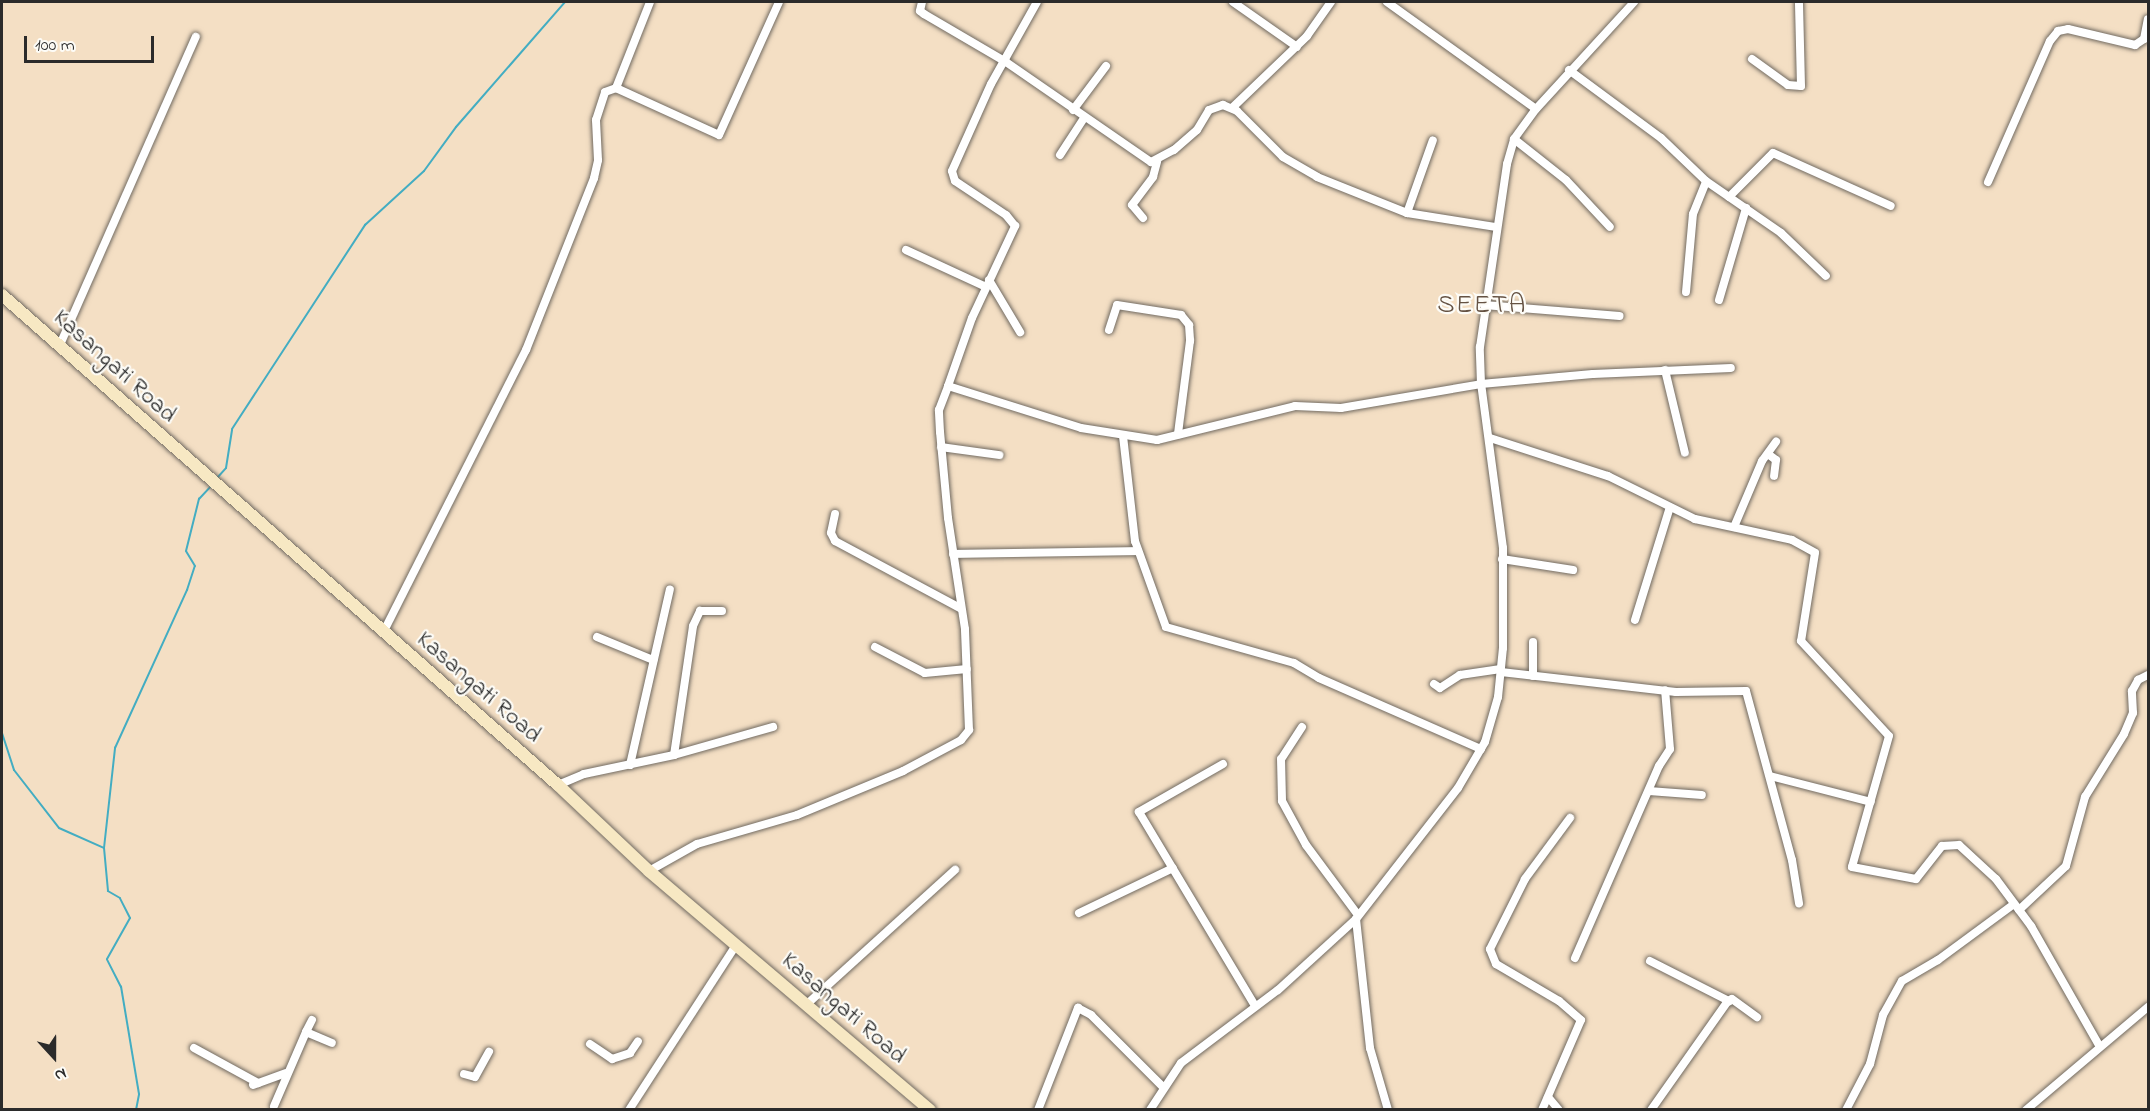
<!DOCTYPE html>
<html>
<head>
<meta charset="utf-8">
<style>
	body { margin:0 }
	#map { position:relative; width:2150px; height:1111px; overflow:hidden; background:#f4dfc4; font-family:"Indie Flower",sans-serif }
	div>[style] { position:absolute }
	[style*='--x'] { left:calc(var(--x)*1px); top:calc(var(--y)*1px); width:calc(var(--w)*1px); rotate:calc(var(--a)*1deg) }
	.stream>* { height:2px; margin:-1px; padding:0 1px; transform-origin:1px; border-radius:1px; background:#43adc2 }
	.roads { filter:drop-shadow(0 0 2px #716a61) drop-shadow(0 0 2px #716a61) }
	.street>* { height:8px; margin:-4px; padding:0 4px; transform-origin:4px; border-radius:4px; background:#fff }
	.secondary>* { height:12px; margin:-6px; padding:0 6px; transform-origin:6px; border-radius:6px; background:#f7e8c3 }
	span { translate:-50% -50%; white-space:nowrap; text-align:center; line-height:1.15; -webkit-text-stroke:4.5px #fdfcf7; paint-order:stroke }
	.street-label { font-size:24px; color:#2b2b2b }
	.quarter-label { font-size:27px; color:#655243; letter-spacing:1.5px }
	.frame { position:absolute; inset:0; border:3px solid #2b2b2b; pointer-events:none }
	.north { position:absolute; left:24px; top:1027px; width:60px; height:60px; -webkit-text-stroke:4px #fdfcf7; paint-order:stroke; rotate:159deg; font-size:16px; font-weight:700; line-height:24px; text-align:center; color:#2b2b2b }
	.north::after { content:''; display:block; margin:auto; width:21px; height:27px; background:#2b2b2b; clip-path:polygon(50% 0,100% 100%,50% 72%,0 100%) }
	.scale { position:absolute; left:24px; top:36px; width:130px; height:27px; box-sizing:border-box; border:3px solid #2b2b2b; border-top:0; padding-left:8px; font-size:18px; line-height:21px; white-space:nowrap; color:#2b2b2b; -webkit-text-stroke:4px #fdfcf7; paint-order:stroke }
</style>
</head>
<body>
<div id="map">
	<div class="stream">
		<div style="--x:217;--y:478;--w:13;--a:-48"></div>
		<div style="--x:226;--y:468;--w:39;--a:-81"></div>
		<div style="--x:232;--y:429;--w:244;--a:-56.9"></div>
		<div style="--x:365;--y:225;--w:80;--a:-42.5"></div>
		<div style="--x:424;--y:171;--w:54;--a:-54"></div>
		<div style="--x:456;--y:127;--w:166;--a:-48.9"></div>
		<div style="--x:2;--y:733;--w:39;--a:72"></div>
		<div style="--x:14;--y:770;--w:73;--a:52.2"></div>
		<div style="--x:59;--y:828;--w:49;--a:24"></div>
		<div style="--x:136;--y:1110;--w:16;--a:-79"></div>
		<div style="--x:139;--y:1094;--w:109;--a:-99.5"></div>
		<div style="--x:121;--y:987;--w:31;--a:-117"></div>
		<div style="--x:107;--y:959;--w:47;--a:-60.7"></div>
		<div style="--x:130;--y:918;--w:22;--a:-117"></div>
		<div style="--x:120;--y:898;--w:14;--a:-150"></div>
		<div style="--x:108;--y:891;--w:43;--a:-95.3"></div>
		<div style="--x:104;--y:848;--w:101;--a:-83.7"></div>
		<div style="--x:115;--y:748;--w:174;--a:-65.5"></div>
		<div style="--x:187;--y:590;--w:25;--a:-72"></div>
		<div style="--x:195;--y:566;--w:17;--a:-121"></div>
		<div style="--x:186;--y:551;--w:54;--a:-76"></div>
		<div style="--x:199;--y:499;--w:19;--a:-47"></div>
	</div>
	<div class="roads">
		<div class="street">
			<div style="--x:922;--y:2;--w:9;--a:103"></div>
			<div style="--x:920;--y:11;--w:5;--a:37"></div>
			<div style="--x:924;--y:14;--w:95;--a:30.3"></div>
			<div style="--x:1006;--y:62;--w:176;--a:34.6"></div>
			<div style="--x:1151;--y:162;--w:26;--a:-28"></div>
			<div style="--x:1174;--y:150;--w:30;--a:-41"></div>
			<div style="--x:1197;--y:130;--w:23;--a:-59"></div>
			<div style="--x:1209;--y:110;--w:15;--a:-20"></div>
			<div style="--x:1223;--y:105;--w:15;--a:23"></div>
			<div style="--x:1237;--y:111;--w:65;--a:45"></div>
			<div style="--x:1283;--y:157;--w:39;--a:30"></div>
			<div style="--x:1317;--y:177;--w:97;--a:21.8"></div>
			<div style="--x:1407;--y:213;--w:89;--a:9"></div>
			<div style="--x:1233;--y:2;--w:78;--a:35.1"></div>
			<div style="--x:1387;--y:2;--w:183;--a:35.7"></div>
			<div style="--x:1752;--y:59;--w:44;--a:35.8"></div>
			<div style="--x:1788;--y:85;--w:13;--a:4"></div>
			<div style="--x:1801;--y:86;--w:84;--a:-91.4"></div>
			<div style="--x:1569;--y:70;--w:114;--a:36.5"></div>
			<div style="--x:1661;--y:138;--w:62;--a:43.7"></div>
			<div style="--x:1706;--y:181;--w:91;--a:34.7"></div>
			<div style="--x:1781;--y:233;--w:62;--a:43.7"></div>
			<div style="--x:616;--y:88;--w:92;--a:-68.4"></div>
			<div style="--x:1232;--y:108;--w:104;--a:-43.8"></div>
			<div style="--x:1307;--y:36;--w:42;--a:-54.8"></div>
			<div style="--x:1073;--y:110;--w:55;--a:-53.1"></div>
			<div style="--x:1514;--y:139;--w:66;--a:38.3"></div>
			<div style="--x:1566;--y:180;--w:64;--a:46.9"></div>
			<div style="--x:1060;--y:155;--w:44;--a:-57"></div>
			<div style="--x:1988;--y:182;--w:154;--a:-66.3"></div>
			<div style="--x:2050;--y:41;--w:13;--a:-51"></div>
			<div style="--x:2058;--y:31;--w:10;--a:-11"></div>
			<div style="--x:2068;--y:29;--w:69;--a:13.4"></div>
			<div style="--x:2135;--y:45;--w:11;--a:-34"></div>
			<div style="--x:2144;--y:39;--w:20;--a:-79"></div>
			<div style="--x:1729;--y:197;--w:62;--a:-45"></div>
			<div style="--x:1773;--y:153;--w:129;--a:24.2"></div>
			<div style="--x:1407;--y:213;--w:77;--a:-70.4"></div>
			<div style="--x:1143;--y:218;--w:17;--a:-130"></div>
			<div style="--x:1132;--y:205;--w:35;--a:-53"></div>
			<div style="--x:1153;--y:177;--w:16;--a:-75"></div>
			<div style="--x:906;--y:250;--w:88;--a:24.8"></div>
			<div style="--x:989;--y:280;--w:61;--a:59.2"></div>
			<div style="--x:1686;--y:292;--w:78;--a:-84.9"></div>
			<div style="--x:1693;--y:214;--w:35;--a:-68"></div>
			<div style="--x:1719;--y:300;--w:96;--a:-73.6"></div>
			<div style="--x:1484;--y:305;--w:136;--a:4.6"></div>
			<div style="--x:1109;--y:330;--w:26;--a:-72"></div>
			<div style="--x:1117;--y:305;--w:65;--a:8.9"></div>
			<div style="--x:1181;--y:315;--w:13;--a:51"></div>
			<div style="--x:1189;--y:325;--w:16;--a:86"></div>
			<div style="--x:1190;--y:341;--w:94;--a:97.4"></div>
			<div style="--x:59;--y:347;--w:339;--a:-66.2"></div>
			<div style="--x:1665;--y:370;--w:85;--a:76.5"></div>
			<div style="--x:948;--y:386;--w:72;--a:-70.6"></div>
			<div style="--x:972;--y:318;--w:102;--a:-64.9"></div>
			<div style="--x:1015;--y:226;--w:14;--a:-129"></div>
			<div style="--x:1006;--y:215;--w:61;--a:-146.3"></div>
			<div style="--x:955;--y:181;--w:10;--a:-107"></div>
			<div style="--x:952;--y:171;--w:95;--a:-65.9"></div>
			<div style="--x:991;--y:84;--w:94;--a:-60.7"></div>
			<div style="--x:1123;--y:436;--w:106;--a:83.5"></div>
			<div style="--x:1135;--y:541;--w:91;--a:70.2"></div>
			<div style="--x:1166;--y:627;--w:133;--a:15.7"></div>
			<div style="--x:1294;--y:663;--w:29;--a:31"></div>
			<div style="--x:1319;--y:678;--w:177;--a:23.7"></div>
			<div style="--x:1490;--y:438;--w:124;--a:17.9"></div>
			<div style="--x:1608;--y:476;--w:97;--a:26.3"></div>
			<div style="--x:1695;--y:519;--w:99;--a:12.2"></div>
			<div style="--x:1792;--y:540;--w:26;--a:29"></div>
			<div style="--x:1815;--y:553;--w:89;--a:99"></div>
			<div style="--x:1801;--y:641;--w:129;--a:47.2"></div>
			<div style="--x:1889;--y:736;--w:136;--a:105.8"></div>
			<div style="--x:1852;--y:867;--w:65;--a:10.6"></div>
			<div style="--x:1916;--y:879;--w:42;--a:-51.8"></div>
			<div style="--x:1942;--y:846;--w:17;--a:-3"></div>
			<div style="--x:1959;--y:845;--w:50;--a:42.6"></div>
			<div style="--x:1996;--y:879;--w:59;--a:53.3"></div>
			<div style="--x:2031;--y:926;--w:139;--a:60.3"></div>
			<div style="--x:941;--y:447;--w:59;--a:7.9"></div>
			<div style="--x:1768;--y:454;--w:10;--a:37"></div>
			<div style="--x:1776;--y:460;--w:16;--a:97"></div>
			<div style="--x:835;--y:514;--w:19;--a:102"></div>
			<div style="--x:831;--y:533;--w:9;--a:63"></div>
			<div style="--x:835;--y:541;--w:142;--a:28.2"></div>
			<div style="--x:1734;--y:527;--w:72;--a:-67"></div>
			<div style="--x:1762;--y:461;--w:24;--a:-54"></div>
			<div style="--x:953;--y:554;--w:185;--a:-0.9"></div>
			<div style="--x:1502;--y:559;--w:72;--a:8.8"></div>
			<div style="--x:1635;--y:620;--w:118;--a:-72.8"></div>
			<div style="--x:383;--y:633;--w:317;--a:-63.2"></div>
			<div style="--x:526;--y:350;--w:185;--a:-68.4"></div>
			<div style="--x:594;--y:178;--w:18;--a:-77"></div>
			<div style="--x:598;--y:160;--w:40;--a:-92.9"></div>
			<div style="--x:596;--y:120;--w:29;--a:-72"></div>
			<div style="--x:605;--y:92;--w:12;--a:-20"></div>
			<div style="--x:616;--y:88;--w:113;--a:24.5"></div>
			<div style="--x:719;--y:135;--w:146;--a:-65.7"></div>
			<div style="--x:597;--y:637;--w:61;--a:22.3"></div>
			<div style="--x:1533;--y:642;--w:34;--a:90"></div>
			<div style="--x:875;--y:647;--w:56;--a:27.5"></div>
			<div style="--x:925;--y:673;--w:42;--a:-5.4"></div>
			<div style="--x:1501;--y:672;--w:176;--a:6.5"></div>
			<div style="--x:1676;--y:692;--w:70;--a:-0.8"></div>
			<div style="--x:1746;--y:691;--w:175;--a:74.8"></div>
			<div style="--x:1792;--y:860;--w:44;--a:80.8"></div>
			<div style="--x:1434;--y:684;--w:7;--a:34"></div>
			<div style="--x:1440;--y:688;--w:24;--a:-33"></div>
			<div style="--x:1460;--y:675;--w:41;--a:-8.3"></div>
			<div style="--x:1302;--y:727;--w:38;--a:123"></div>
			<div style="--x:1281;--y:759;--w:42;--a:88.6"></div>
			<div style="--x:1282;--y:801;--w:50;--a:61.4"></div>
			<div style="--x:1306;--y:845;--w:87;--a:53.4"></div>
			<div style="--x:674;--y:755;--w:130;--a:-81.6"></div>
			<div style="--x:693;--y:626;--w:17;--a:-65"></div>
			<div style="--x:700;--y:611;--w:22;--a:0"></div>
			<div style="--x:1223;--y:764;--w:97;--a:150.3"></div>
			<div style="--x:1139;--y:812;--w:226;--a:59.1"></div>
			<div style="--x:630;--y:765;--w:180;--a:-77.2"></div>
			<div style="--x:1770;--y:776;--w:104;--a:14.4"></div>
			<div style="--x:558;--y:785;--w:28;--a:-23"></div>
			<div style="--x:584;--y:774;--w:92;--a:-11.9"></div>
			<div style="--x:674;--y:755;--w:103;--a:-15.8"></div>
			<div style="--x:1649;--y:791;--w:53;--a:4.3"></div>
			<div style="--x:649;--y:871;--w:55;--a:-29.4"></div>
			<div style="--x:697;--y:844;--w:104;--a:-16.2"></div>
			<div style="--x:797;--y:815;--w:115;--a:-22.5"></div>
			<div style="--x:903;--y:771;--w:66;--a:-28.1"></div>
			<div style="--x:961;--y:740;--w:13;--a:-51"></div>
			<div style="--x:969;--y:730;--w:101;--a:-92.3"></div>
			<div style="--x:965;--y:629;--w:112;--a:-98.7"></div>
			<div style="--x:948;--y:518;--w:86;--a:-95.3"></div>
			<div style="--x:940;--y:432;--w:22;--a:-93"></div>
			<div style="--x:939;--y:410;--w:26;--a:-69"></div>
			<div style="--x:948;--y:386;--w:139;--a:17.5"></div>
			<div style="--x:1081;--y:428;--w:77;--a:9"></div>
			<div style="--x:1157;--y:440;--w:142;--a:-13.8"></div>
			<div style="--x:1295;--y:406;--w:46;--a:2.5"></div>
			<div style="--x:1341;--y:408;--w:142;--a:-9.7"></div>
			<div style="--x:1481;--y:384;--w:112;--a:-5.1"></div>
			<div style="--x:1593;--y:374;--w:138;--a:-2.5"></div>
			<div style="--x:2019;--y:910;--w:64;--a:-43.1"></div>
			<div style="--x:2066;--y:866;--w:72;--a:-74.6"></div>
			<div style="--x:2085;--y:797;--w:74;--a:-58.2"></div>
			<div style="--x:2124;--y:734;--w:23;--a:-67"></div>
			<div style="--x:2133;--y:713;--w:22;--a:-93"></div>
			<div style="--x:2132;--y:691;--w:13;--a:-61"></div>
			<div style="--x:2138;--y:680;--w:11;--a:-27"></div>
			<div style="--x:1079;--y:913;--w:104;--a:-25.6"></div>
			<div style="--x:1356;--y:919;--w:130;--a:83.8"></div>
			<div style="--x:1370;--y:1048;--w:65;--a:73.8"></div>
			<div style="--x:1575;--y:958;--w:210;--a:-66.4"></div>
			<div style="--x:1659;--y:766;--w:20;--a:-57"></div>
			<div style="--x:1670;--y:749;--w:59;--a:-94.8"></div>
			<div style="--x:1650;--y:961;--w:89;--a:26.9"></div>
			<div style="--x:807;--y:1004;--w:200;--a:-42.2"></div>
			<div style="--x:312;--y:1020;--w:13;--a:117"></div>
			<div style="--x:306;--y:1032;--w:28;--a:23"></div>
			<div style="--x:590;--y:1044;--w:27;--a:34"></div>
			<div style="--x:612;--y:1059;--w:19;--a:-18"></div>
			<div style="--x:630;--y:1053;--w:14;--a:-56"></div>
			<div style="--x:194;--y:1048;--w:73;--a:28.7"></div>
			<div style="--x:464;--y:1074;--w:11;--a:15"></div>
			<div style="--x:475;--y:1077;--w:29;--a:-61"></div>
			<div style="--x:253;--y:1085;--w:35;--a:-20"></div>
			<div style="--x:1548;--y:1097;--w:17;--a:50"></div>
			<div style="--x:274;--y:1106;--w:81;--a:-66.6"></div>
			<div style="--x:629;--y:1110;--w:197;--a:-57"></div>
			<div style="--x:1038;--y:1110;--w:110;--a:-68.6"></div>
			<div style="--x:1078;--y:1008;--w:15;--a:28"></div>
			<div style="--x:1091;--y:1015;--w:102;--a:45"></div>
			<div style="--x:1150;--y:1110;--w:56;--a:-56.6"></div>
			<div style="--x:1181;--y:1063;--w:121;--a:-37"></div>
			<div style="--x:1278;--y:990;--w:105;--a:-42.3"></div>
			<div style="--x:1356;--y:919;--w:166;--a:-52.1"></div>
			<div style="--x:1458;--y:788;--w:53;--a:-59.6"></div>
			<div style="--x:1485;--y:742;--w:47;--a:-73.9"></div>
			<div style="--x:1498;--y:697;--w:49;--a:-84.2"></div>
			<div style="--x:1503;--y:648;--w:100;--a:-90"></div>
			<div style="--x:1503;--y:548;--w:165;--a:-97.6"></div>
			<div style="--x:1481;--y:384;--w:37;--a:-92"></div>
			<div style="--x:1480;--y:347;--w:185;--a:-81.6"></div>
			<div style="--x:1507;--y:164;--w:26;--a:-74"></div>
			<div style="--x:1514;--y:139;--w:37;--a:-54"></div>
			<div style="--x:1536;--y:109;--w:145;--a:-47.5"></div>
			<div style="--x:1542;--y:1110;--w:98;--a:-66.6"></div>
			<div style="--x:1581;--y:1020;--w:29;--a:-139"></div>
			<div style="--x:1559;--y:1001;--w:73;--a:-149.6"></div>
			<div style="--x:1496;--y:964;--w:16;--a:-112"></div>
			<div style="--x:1490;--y:949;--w:78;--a:-63.4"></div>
			<div style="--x:1525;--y:879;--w:76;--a:-53.6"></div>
			<div style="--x:1651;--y:1110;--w:133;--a:-54.8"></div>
			<div style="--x:1728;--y:1001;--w:4;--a:-27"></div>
			<div style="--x:1732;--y:999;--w:31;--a:36"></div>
			<div style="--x:1846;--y:1110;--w:52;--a:-62.4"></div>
			<div style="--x:1870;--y:1064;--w:51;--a:-75.1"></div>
			<div style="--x:1883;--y:1015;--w:39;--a:-61"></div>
			<div style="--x:1902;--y:981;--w:42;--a:-30.3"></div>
			<div style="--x:1938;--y:960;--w:94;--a:-36.4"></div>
			<div style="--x:2026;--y:1110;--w:160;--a:-40.2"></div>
		</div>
		<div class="secondary">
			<div style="--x:2;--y:295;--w:741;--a:41.39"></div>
			<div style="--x:558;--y:785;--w:125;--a:43.4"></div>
			<div style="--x:649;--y:871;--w:369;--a:40.4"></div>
		</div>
	</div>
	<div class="street-label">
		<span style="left:114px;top:367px;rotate:42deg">Kasangati Road</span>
		<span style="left:478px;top:688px;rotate:41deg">Kasangati Road</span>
		<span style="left:843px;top:1009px;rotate:41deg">Kasangati Road</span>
	</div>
	<div class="quarter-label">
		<span style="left:1482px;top:306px">SEETA</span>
	</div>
	<div class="frame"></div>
	<div class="north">N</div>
	<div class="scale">100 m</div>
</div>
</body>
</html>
